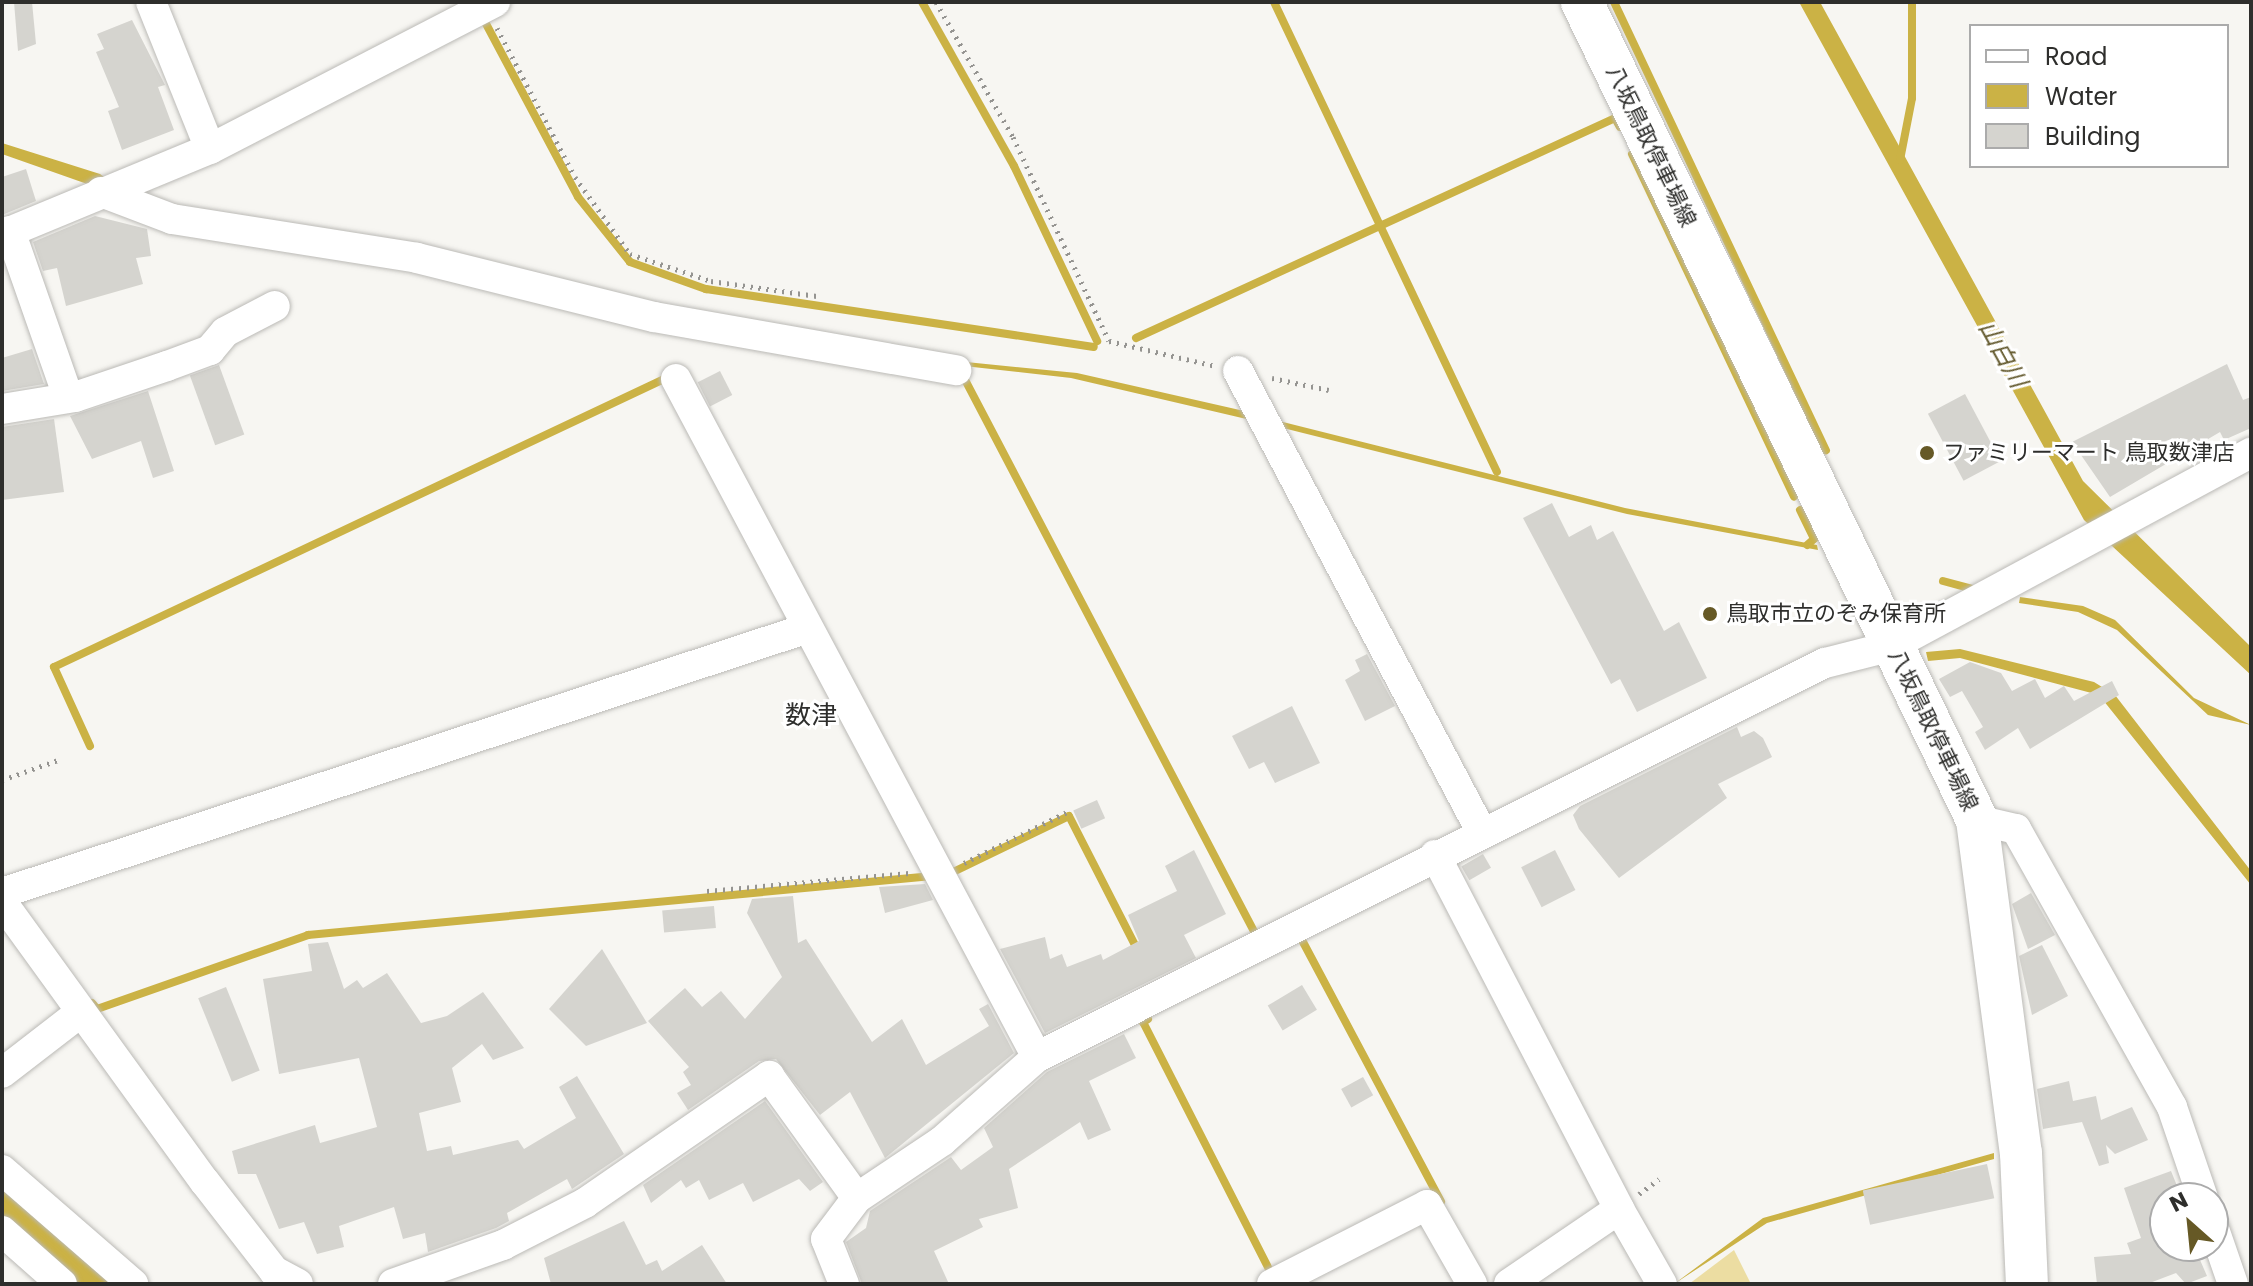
<!DOCTYPE html>
<html>
<head>
<meta charset="utf-8">
<style>
	body { margin:0 }
	#map { position:relative; width:2253px; height:1286px; overflow:hidden; background:#f7f6f2; font-family:Poppins,"Noto Sans JP",sans-serif }
	div>[style] { position:absolute }
	[style*='--x'] { left:calc(var(--x)*1px); top:calc(var(--y)*1px); width:calc(var(--w)*1px); rotate:calc(var(--a)*1deg) }
	.green>* { inset:0; background:#ecdda2 }
	.water>* { inset:0; background:#cbb245 }
	.stream>* { height:8px; margin:-4px; padding:0 4px; transform-origin:4px; border-radius:4px; background:#cbb245 }
	.building>* { inset:0; background:#d5d4cf; transform-origin:0 0 }
	.path>* { height:5px; margin-top:-2.5px; transform-origin:0; background:repeating-linear-gradient(90deg,#959491 0 2px,transparent 0 8px) }
	.roads { filter:drop-shadow(0 0 2px #bbbab6) drop-shadow(0 0 2px #bbbab6) }
	.street>* { height:30px; margin:-15px; padding:0 15px; transform-origin:15px; border-radius:15px; background:#fff }
	.secondary>* { height:42px; margin:-21px; padding:0 21px; transform-origin:21px; border-radius:21px; background:#fff }
	.dots>* { width:22px; height:22px; translate:-50% -50%; box-sizing:border-box; border:4px solid #fff; border-radius:50% }
	span { translate:-50% -50%; white-space:nowrap; text-align:center; line-height:1.15; -webkit-text-stroke:6px #fff; paint-order:stroke }
	.street-label { font-size:22px; color:#2e2e2c }
	.poi-label { font-size:22px; color:#2e2e2c }
	.left { translate:0 -50%; text-align:left }
	.water-label { font-size:24px; color:#62582c; font-style:italic }
	.quarter-label { font-size:26px; color:#2e2e2c }
	.frame { position:absolute; inset:0; border:4px solid #2e2e2c; pointer-events:none }
	.legend { position:absolute; left:1969px; top:24px; width:260px; height:144px; box-sizing:border-box; background:#fff; border:2px solid #ababab; margin:0; padding:10px 14px; list-style:none; font-size:24px; color:#2e2e2c }
	.legend li { display:flex; align-items:center; gap:16px; height:40px }
	.legend b { width:40px; border:2px solid #ababab }
	.north { position:absolute; left:2149px; top:1182px; width:80px; height:80px; box-sizing:border-box; background:#fff; border:2px solid #ababab; border-radius:50%; rotate:333deg; font-size:22px; font-weight:700; line-height:32px; text-align:center; color:#2e2e2c }
	.north::after { content:''; display:block; margin:auto; width:28px; height:36px; background:#665926; clip-path:polygon(50% 0,100% 100%,50% 72%,0 100%) }
</style>
</head>
<body>
<div id="map">
	<div class="green">
		<div style="clip-path:polygon(1734px 1250px,1751px 1284px,1689px 1284px)"></div>
	</div>
	<div class="water">
		<div style="clip-path:polygon(1799px 2px,1820px 2px,2083px 481px,2251px 647px,2251px 675px,2084px 520px)"></div>
		<div style="clip-path:polygon(2px 143px,100px 174px,125px 192px,176px 209px,416px 248px,692px 314px,966px 362px,1077px 373px,1253px 413px,1255px 421px,1071px 378px,937px 363px,672px 316px,415px 254px,178px 216px,2px 154px)"></div>
		<div style="clip-path:polygon(1271px 419px,1625px 508px,1817px 545px,1818px 550px,1627px 514px,1275px 426px)"></div>
		<div style="clip-path:polygon(2020px 597px,2083px 606px,2115px 620px,2194px 698px,2251px 725px,2208px 715px,2117px 630px,2078px 612px,2019px 603px)"></div>
		<div style="clip-path:polygon(1960px 649px,2094px 682px,2115px 695px,2251px 871px,2251px 885px,2099px 695px,1960px 658px,1928px 661px,1926px 652px)"></div>
		<div style="clip-path:polygon(1994px 1153px,1994px 1159px,1767px 1223px,1674px 1284px,1763px 1218px)"></div>
		<div style="clip-path:polygon(2px 1176px,126px 1284px,73px 1284px,2px 1222px)"></div>
	</div>
	<div class="stream">
		<div style="--x:922;--y:2;--w:188;--a:60.7"></div>
		<div style="--x:1014;--y:166;--w:194;--a:64.6"></div>
		<div style="--x:1274;--y:2;--w:520;--a:64.62"></div>
		<div style="--x:1614;--y:2;--w:496;--a:64.7"></div>
		<div style="--x:484;--y:20;--w:200;--a:62"></div>
		<div style="--x:578;--y:197;--w:83;--a:51.3"></div>
		<div style="--x:630;--y:262;--w:81;--a:19.6"></div>
		<div style="--x:706;--y:289;--w:392;--a:8.5"></div>
		<div style="--x:1632;--y:154;--w:379;--a:64.7"></div>
		<div style="--x:1900;--y:160;--w:63;--a:-79"></div>
		<div style="--x:1912;--y:98;--w:96;--a:-90"></div>
		<div style="--x:1136;--y:338;--w:527;--a:-24.67"></div>
		<div style="--x:1615;--y:118;--w:10;--a:61"></div>
		<div style="--x:962;--y:374;--w:636;--a:62.35"></div>
		<div style="--x:1800;--y:510;--w:32;--a:64"></div>
		<div style="--x:1814;--y:539;--w:9;--a:139"></div>
		<div style="--x:1943;--y:581;--w:34;--a:15"></div>
		<div style="--x:90;--y:746;--w:87;--a:-114.5"></div>
		<div style="--x:54;--y:667;--w:675;--a:-25.27"></div>
		<div style="--x:664;--y:379;--w:7;--a:56"></div>
		<div style="--x:949;--y:874;--w:133;--a:-25.8"></div>
		<div style="--x:1069;--y:816;--w:152;--a:62.9"></div>
		<div style="--x:1303;--y:942;--w:294;--a:62"></div>
		<div style="--x:92;--y:1003;--w:8;--a:50"></div>
		<div style="--x:97;--y:1009;--w:224;--a:-19.3"></div>
		<div style="--x:308;--y:935;--w:627;--a:-5.4"></div>
		<div style="--x:1148;--y:1019;--w:6;--a:149"></div>
		<div style="--x:1143;--y:1022;--w:277;--a:63"></div>
	</div>
	<div class="building">
		<div style="clip-path:polygon(14px 2px,32px 2px,36px 44px,18px 51px)"></div>
		<div style="clip-path:polygon(132px 20px,165px 85px,158px 87px,174px 130px,122px 150px,108px 111px,119px 107px,96px 52px,104px 49px,97px 34px)"></div>
		<div style="clip-path:polygon(26px 169px,36px 201px,2px 215px,2px 177px)"></div>
		<div style="clip-path:polygon(95px 216px,147px 229px,151px 256px,136px 258px,143px 284px,66px 306px,57px 268px,43px 271px,33px 242px)"></div>
		<div style="clip-path:polygon(32px 349px,44px 384px,2px 391px,2px 358px)"></div>
		<div style="clip-path:polygon(2227px 364px,2243px 400px,2251px 397px,2251px 428px,2224px 440px,2220px 432px,2110px 497px,2072px 442px)"></div>
		<div style="left:219px;top:365px;width:74px;height:31px;rotate:70deg"></div>
		<div style="left:720px;top:371px;width:27px;height:25px;rotate:63deg"></div>
		<div style="clip-path:polygon(148px 391px,174px 471px,153px 478px,141px 441px,92px 459px,70px 416px)"></div>
		<div style="left:1965px;top:394px;width:76px;height:42px;rotate:62deg"></div>
		<div style="clip-path:polygon(54px 419px,64px 492px,2px 500px,2px 427px)"></div>
		<div style="clip-path:polygon(1552px 503px,1569px 537px,1591px 525px,1597px 540px,1613px 531px,1664px 631px,1679px 622px,1707px 678px,1637px 712px,1620px 679px,1611px 684px,1523px 518px)"></div>
		<div style="clip-path:polygon(1367px 654px,1395px 706px,1365px 721px,1345px 680px,1360px 671px,1355px 660px)"></div>
		<div style="clip-path:polygon(1970px 662px,2001px 673px,2012px 691px,2035px 679px,2045px 698px,2064px 686px,2074px 701px,2112px 681px,2119px 695px,2030px 749px,2018px 728px,1985px 750px,1975px 732px,1983px 727px,1962px 691px,1950px 697px,1939px 679px)"></div>
		<div style="clip-path:polygon(1292px 706px,1320px 763px,1275px 783px,1264px 762px,1249px 769px,1232px 736px)"></div>
		<div style="clip-path:polygon(1737px 727px,1741px 737px,1754px 731px,1763px 738px,1772px 757px,1718px 784px,1727px 798px,1619px 878px,1579px 829px,1573px 815px,1580px 806px)"></div>
		<div style="left:1097px;top:800px;width:20px;height:26px;rotate:66deg"></div>
		<div style="clip-path:polygon(1194px 850px,1226px 914px,1184px 935px,1196px 958px,1045px 1033px,1000px 949px,1045px 937px,1050px 959px,1062px 954px,1067px 967px,1101px 954px,1103px 960px,1139px 941px,1128px 915px,1177px 891px,1165px 866px)"></div>
		<div style="left:1555px;top:850px;width:45px;height:38px;rotate:63deg"></div>
		<div style="left:1483px;top:854px;width:16px;height:25px;rotate:60deg"></div>
		<div style="clip-path:polygon(925px 884px,933px 900px,885px 913px,879px 887px)"></div>
		<div style="clip-path:polygon(2031px 893px,2055px 935px,2028px 949px,2012px 904px)"></div>
		<div style="clip-path:polygon(793px 896px,798px 943px,806px 939px,872px 1042px,902px 1019px,926px 1065px,989px 1026px,979px 1009px,988px 1004px,1014px 1053px,885px 1158px,850px 1092px,820px 1115px,776px 1059px,759px 1061px,688px 1110px,677px 1093px,691px 1085px,683px 1072px,689px 1067px,648px 1021px,685px 988px,702px 1007px,721px 991px,745px 1019px,782px 977px,747px 913px,752px 899px)"></div>
		<div style="left:714px;top:906px;width:22px;height:52px;rotate:85deg"></div>
		<div style="clip-path:polygon(328px 942px,344px 989px,357px 980px,363px 988px,387px 973px,421px 1023px,447px 1016px,483px 992px,524px 1048px,493px 1060px,482px 1044px,452px 1068px,461px 1102px,419px 1113px,427px 1151px,451px 1146px,453px 1155px,518px 1140px,524px 1149px,576px 1118px,559px 1087px,577px 1076px,624px 1154px,572px 1189px,567px 1179px,507px 1213px,509px 1221px,496px 1228px,428px 1252px,425px 1233px,403px 1239px,394px 1207px,339px 1226px,344px 1247px,317px 1254px,304px 1222px,279px 1229px,256px 1174px,238px 1174px,232px 1151px,315px 1125px,320px 1143px,377px 1127px,359px 1058px,279px 1074px,263px 979px,312px 971px,308px 944px)"></div>
		<div style="clip-path:polygon(2042px 945px,2068px 996px,2032px 1015px,2019px 956px)"></div>
		<div style="clip-path:polygon(602px 949px,647px 1023px,586px 1046px,549px 1009px)"></div>
		<div style="left:1302px;top:985px;width:29px;height:40px;rotate:59deg"></div>
		<div style="left:226px;top:987px;width:90px;height:30px;rotate:68deg"></div>
		<div style="clip-path:polygon(1124px 1034px,1136px 1058px,1089px 1081px,1111px 1130px,1088px 1140px,1080px 1122px,1009px 1169px,1018px 1208px,979px 1219px,983px 1227px,934px 1251px,949px 1284px,862px 1284px,846px 1242px,866px 1228px,870px 1211px,951px 1157px,961px 1170px,993px 1147px,984px 1128px,1047px 1072px)"></div>
		<div style="left:1363px;top:1077px;width:21px;height:25px;rotate:61deg"></div>
		<div style="clip-path:polygon(2069px 1081px,2073px 1101px,2096px 1096px,2101px 1120px,2132px 1107px,2148px 1140px,2115px 1154px,2106px 1145px,2109px 1163px,2099px 1166px,2082px 1122px,2043px 1129px,2037px 1089px)"></div>
		<div style="clip-path:polygon(765px 1101px,823px 1182px,810px 1191px,799px 1179px,753px 1202px,743px 1183px,709px 1200px,699px 1180px,686px 1188px,681px 1180px,651px 1203px,643px 1185px)"></div>
		<div style="left:1987px;top:1164px;width:35px;height:127px;rotate:78deg"></div>
		<div style="clip-path:polygon(2171px 1171px,2182px 1198px,2165px 1198px,2165px 1246px,2194px 1246px,2207px 1276px,2186px 1284px,2176px 1273px,2147px 1284px,2097px 1284px,2094px 1257px,2131px 1254px,2127px 1243px,2141px 1238px,2124px 1188px)"></div>
		<div style="clip-path:polygon(624px 1221px,646px 1265px,657px 1260px,662px 1271px,702px 1245px,727px 1284px,551px 1284px,544px 1258px)"></div>
	</div>
	<div class="path">
		<div style="--x:936;--y:2;--w:155;--a:60.3"></div>
		<div style="--x:1013;--y:137;--w:225;--a:64.8"></div>
		<div style="--x:1109;--y:341;--w:110;--a:13.2"></div>
		<div style="--x:497;--y:28;--w:168;--a:62.4"></div>
		<div style="--x:575;--y:177;--w:95;--a:54.5"></div>
		<div style="--x:630;--y:254;--w:85;--a:18.4"></div>
		<div style="--x:711;--y:281;--w:107;--a:8.1"></div>
		<div style="--x:1272;--y:378;--w:58;--a:11.9"></div>
		<div style="--x:2;--y:780;--w:63;--a:-19.6"></div>
		<div style="--x:964;--y:863;--w:115;--a:-26.3"></div>
		<div style="--x:707;--y:891;--w:203;--a:-5.1"></div>
		<div style="--x:1639;--y:1194;--w:25;--a:-37"></div>
	</div>
	<div class="roads">
		<div class="street">
			<div style="--x:151;--y:2;--w:158;--a:68.1"></div>
			<div style="--x:101;--y:192;--w:76;--a:20.8"></div>
			<div style="--x:172;--y:219;--w:248;--a:9"></div>
			<div style="--x:417;--y:258;--w:244;--a:14"></div>
			<div style="--x:654;--y:317;--w:307;--a:10"></div>
			<div style="--x:10;--y:231;--w:176;--a:70.7"></div>
			<div style="--x:2;--y:235;--w:225;--a:-22.5"></div>
			<div style="--x:210;--y:149;--w:321;--a:-27.3"></div>
			<div style="--x:1238;--y:371;--w:520;--a:62.15"></div>
			<div style="--x:676;--y:379;--w:768;--a:61.97"></div>
			<div style="--x:2;--y:409;--w:74;--a:-9.3"></div>
			<div style="--x:75;--y:397;--w:97;--a:-18.6"></div>
			<div style="--x:167;--y:366;--w:46;--a:-20.4"></div>
			<div style="--x:210;--y:350;--w:23;--a:-50"></div>
			<div style="--x:225;--y:332;--w:56;--a:-27.5"></div>
			<div style="--x:1977;--y:820;--w:40;--a:13"></div>
			<div style="--x:2016;--y:829;--w:319;--a:60.7"></div>
			<div style="--x:2172;--y:1107;--w:96;--a:71.2"></div>
			<div style="--x:1435;--y:855;--w:399;--a:62.5"></div>
			<div style="--x:2;--y:893;--w:848;--a:-18.2"></div>
			<div style="--x:2;--y:902;--w:346;--a:54.1"></div>
			<div style="--x:205;--y:1182;--w:113;--a:52.2"></div>
			<div style="--x:274;--y:1271;--w:27;--a:28"></div>
			<div style="--x:2;--y:1073;--w:100;--a:-37.7"></div>
			<div style="--x:2;--y:1170;--w:174;--a:41"></div>
			<div style="--x:2213;--y:1226;--w:61;--a:71"></div>
			<div style="--x:2;--y:1231;--w:80;--a:41.5"></div>
			<div style="--x:393;--y:1284;--w:117;--a:-19.5"></div>
			<div style="--x:503;--y:1245;--w:92;--a:-27.1"></div>
			<div style="--x:585;--y:1203;--w:224;--a:-34.6"></div>
			<div style="--x:769;--y:1076;--w:150;--a:54.2"></div>
			<div style="--x:844;--y:1284;--w:48;--a:-111.8"></div>
			<div style="--x:826;--y:1239;--w:51;--a:-52.9"></div>
			<div style="--x:857;--y:1198;--w:102;--a:-33.8"></div>
			<div style="--x:942;--y:1141;--w:127;--a:-41.5"></div>
			<div style="--x:1037;--y:1057;--w:881;--a:-26.57"></div>
			<div style="--x:1825;--y:663;--w:69;--a:-14.2"></div>
			<div style="--x:1892;--y:646;--w:408;--a:-28.3"></div>
			<div style="--x:1272;--y:1284;--w:174;--a:-27"></div>
			<div style="--x:1427;--y:1205;--w:91;--a:60.3"></div>
			<div style="--x:1509;--y:1284;--w:133;--a:-34.3"></div>
			<div style="--x:1619;--y:1209;--w:86;--a:60.2"></div>
		</div>
		<div class="secondary">
			<div style="--x:1582;--y:2;--w:908;--a:64.22"></div>
			<div style="--x:1977;--y:820;--w:336;--a:82.5"></div>
			<div style="--x:2021;--y:1153;--w:131;--a:87.4"></div>
		</div>
	</div>
	<div class="dots">
		<div style="left:1927px;top:453px;background:#665926"></div>
		<div style="left:1710px;top:614px;background:#665926"></div>
	</div>
	<div class="street-label">
		<span style="left:1651px;top:146px;rotate:64deg">八坂鳥取停車場線</span>
		<span style="left:1933px;top:730px;rotate:64deg">八坂鳥取停車場線</span>
	</div>
	<div class="poi-label">
		<span class="left" style="left:1943px;top:453px">ファミリーマート 鳥取数津店</span>
		<span class="left" style="left:1726px;top:614px">鳥取市立のぞみ保育所</span>
	</div>
	<div class="water-label">
		<span style="left:2003px;top:354px;rotate:61deg">山白川</span>
	</div>
	<div class="quarter-label">
		<span style="left:811px;top:716px">数津</span>
	</div>
	<div class="frame"></div>
	<ul class="legend">
	<li><b style="height:10px;background:#fff"></b>Road</li>
	<li><b style="height:22px;background:#cbb245"></b>Water</li>
	<li><b style="height:22px;background:#d5d4cf"></b>Building</li>
	</ul>
	<div class="north">N</div>
</div>
</body>
</html>
